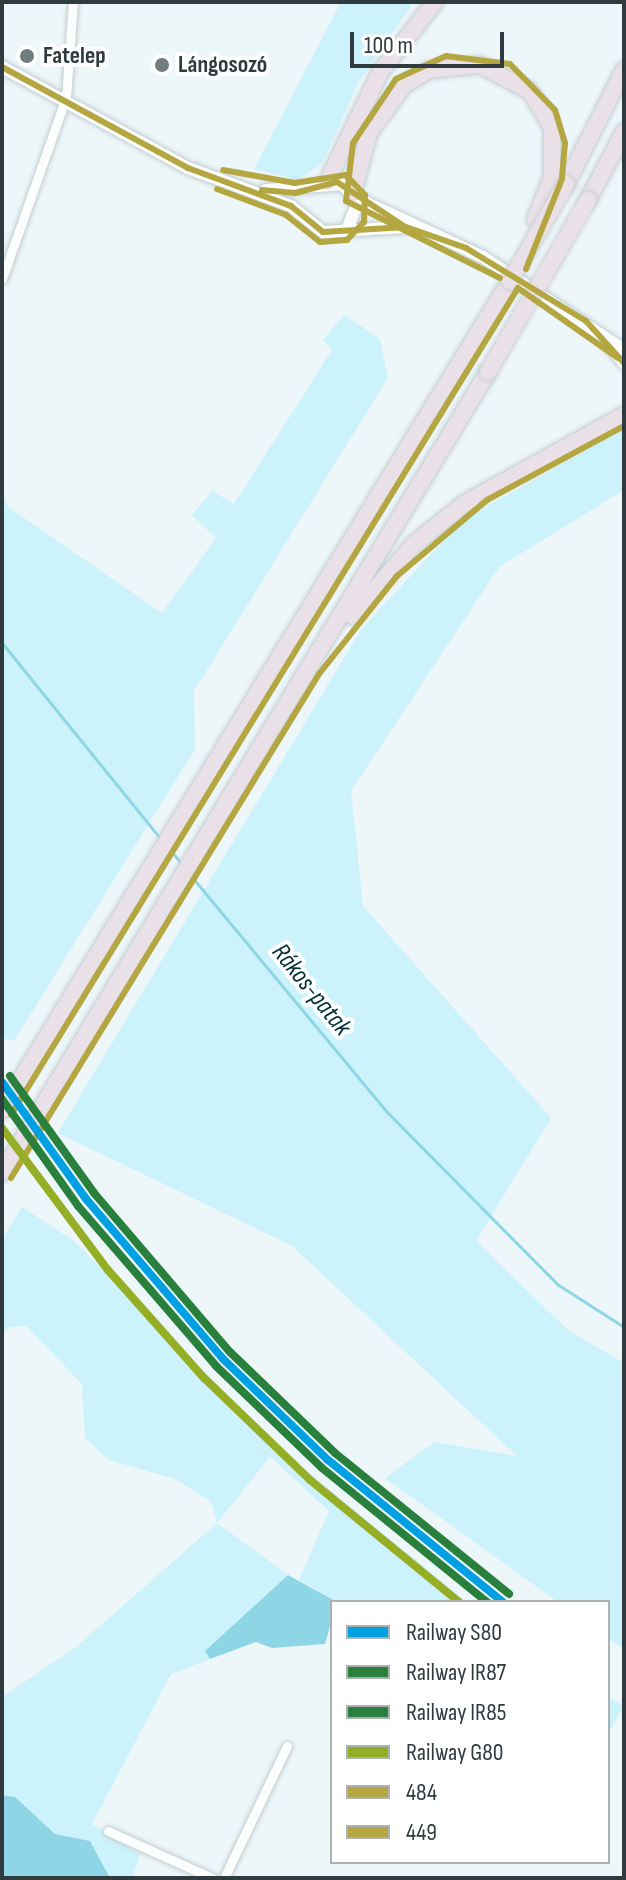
<!DOCTYPE html>
<html>
<head>
<meta charset="utf-8">
<style>
	body { margin:0 }
	#map { position:relative; width:626px; height:1880px; overflow:hidden; background:#edf6f9; font-family:"Sofia Sans Condensed",sans-serif }
	div>[style] { position:absolute }
	[style*='--x'] { left:calc(var(--x)*1px); top:calc(var(--y)*1px); width:calc(var(--w)*1px); rotate:calc(var(--a)*1deg) }
	.green>* { inset:0; background:#ccf2fb; transform-origin:0 0 }
	.water>* { inset:0; background:#8ed6e5 }
	.stream>* { height:3px; margin:-1.5px; padding:0 1.5px; transform-origin:1.5px; border-radius:1.5px; background:#8ed6e5 }
	.roads { filter:drop-shadow(0 0 2px #c3cdd0) drop-shadow(0 0 2px #c3cdd0) }
	.minor>* { height:9px; margin:-4.5px; padding:0 4.5px; transform-origin:4.5px; border-radius:4.5px; background:#fcfefe }
	.secondary>* { height:12px; margin:-6px; padding:0 6px; transform-origin:6px; border-radius:6px; background:#fcfefe }
	.trunk>* { height:16px; margin:-8px; padding:0 8px; transform-origin:8px; border-radius:8px; background:#e9e0e8 }
	.bridges { filter:drop-shadow(0 0 2px #cbd1d2) drop-shadow(0 0 2px #cbd1d2) }
	.trunk-bridge>* { height:16px; margin:-8px; padding:0 8px; transform-origin:8px; border-radius:8px; background:#e9e0e8 }
	.bus-1>* { height:6px; margin:-3px; padding:0 3px; transform-origin:3px; border-radius:3px; background:#b4a741 }
	.bus-2>* { height:6px; margin:-3px; padding:0 3px; transform-origin:3px; border-radius:3px; background:#b4a741 }
	.rail-1>* { height:8px; margin:-4px; padding:0 4px; transform-origin:4px; border-radius:4px; background:#00a0e3 }
	.rail-2>* { height:8px; margin:-4px; padding:0 4px; transform-origin:4px; border-radius:4px; background:#29803c }
	.rail-3>* { height:8px; margin:-4px; padding:0 4px; transform-origin:4px; border-radius:4px; background:#29803c }
	.rail-4>* { height:8px; margin:-4px; padding:0 4px; transform-origin:4px; border-radius:4px; background:#96ae25 }
	.dots>* { width:22px; height:22px; translate:-50% -50%; box-sizing:border-box; border:4px solid #fff; border-radius:50% }
	span { translate:-50% -50%; white-space:nowrap; text-align:center; line-height:1.15; -webkit-text-stroke:8px #fff; paint-order:stroke }
	.poi-label { font-size:24px; color:#2f3b3e; font-weight:700 }
	.left { translate:0 -50%; text-align:left }
	.water-label { font-size:26px; color:#003038; font-style:italic }
	.frame { position:absolute; inset:0; border:4px solid #2f3b3e; pointer-events:none }
	.legend { position:absolute; left:330px; top:1600px; width:280px; height:264px; box-sizing:border-box; background:#fff; border:2px solid #acb1b2; margin:0; padding:10px 14px; list-style:none; font-size:24px; color:#2f3b3e }
	.legend li { display:flex; align-items:center; gap:16px; height:40px }
	.legend b { width:40px; border:2px solid #acb1b2 }
	.scale { position:absolute; left:350px; top:32px; width:154px; height:36px; box-sizing:border-box; border:4px solid #2f3b3e; border-top:0; padding-left:10px; font-size:24px; line-height:28px; white-space:nowrap; color:#2f3b3e; -webkit-text-stroke:6px #fff; paint-order:stroke }
</style>
</head>
<body>
<div id="map">
	<div class="green">
		<div style="clip-path:polygon(341px 2px,414px 2px,359px 81px,323px 162px,298px 180px,254px 169px)"></div>
		<div style="clip-path:polygon(344px 315px,380px 339px,388px 378px,194px 691px,195px 749px,14px 1041px,2px 1038px,2px 492px,8px 507px,162px 613px,216px 538px,192px 515px,212px 491px,234px 504px,332px 350px,323px 340px)"></div>
		<div style="clip-path:polygon(624px 429px,624px 490px,499px 567px,351px 791px,363px 906px,551px 1118px,476px 1241px,569px 1331px,624px 1363px,624px 1649px,608px 1638px,608px 1602px,558px 1602px,385px 1478px,435px 1442px,517px 1456px,292px 1246px,58px 1133px,362px 628px,463px 520px)"></div>
		<div style="clip-path:polygon(22px 1207px,74px 1241px,292px 1459px,467px 1602px,337px 1602px,299px 1580px,329px 1511px,270px 1457px,217px 1523px,288px 1575px,205px 1651px,210px 1659px,171px 1674px,92px 1824px,140px 1854px,132px 1878px,110px 1878px,90px 1841px,55px 1834px,15px 1797px,2px 1794px,2px 1697px,76px 1647px,217px 1523px,211px 1502px,175px 1479px,109px 1460px,85px 1438px,82px 1384px,26px 1326px,8px 1327px,2px 1335px,2px 1239px)"></div>
		<div style="left:608px;top:1697px;width:18px;height:139px;rotate:29deg"></div>
	</div>
	<div class="water">
		<div style="clip-path:polygon(288px 1575px,337px 1602px,325px 1644px,272px 1648px,256px 1642px,210px 1659px,205px 1651px)"></div>
		<div style="clip-path:polygon(2px 1795px,15px 1797px,55px 1834px,90px 1841px,110px 1878px,2px 1878px)"></div>
	</div>
	<div class="stream">
		<div style="--x:2;--y:643;--w:252;--a:51"></div>
		<div style="--x:168;--y:848;--w:20;--a:49"></div>
		<div style="--x:191;--y:876;--w:308;--a:50.3"></div>
		<div style="--x:388;--y:1113;--w:240;--a:45.3"></div>
		<div style="--x:557;--y:1284;--w:80;--a:32.7"></div>
	</div>
	<div class="roads">
		<div class="minor">
			<div style="--x:2;--y:279;--w:193;--a:-70.6"></div>
			<div style="--x:66;--y:97;--w:95;--a:-85.8"></div>
			<div style="--x:108;--y:1831;--w:114;--a:24.3"></div>
			<div style="--x:224;--y:1878;--w:146;--a:-64.5"></div>
		</div>
		<div class="secondary">
			<div style="--x:2;--y:67;--w:212;--a:28.5"></div>
			<div style="--x:188;--y:168;--w:110;--a:20.3"></div>
			<div style="--x:291;--y:206;--w:41;--a:39.1"></div>
			<div style="--x:323;--y:232;--w:83;--a:-3.4"></div>
			<div style="--x:266;--y:190;--w:77;--a:-4.5"></div>
			<div style="--x:343;--y:184;--w:24;--a:55"></div>
			<div style="--x:357;--y:204;--w:26;--a:111"></div>
			<div style="--x:356;--y:198;--w:140;--a:24.9"></div>
			<div style="--x:483;--y:257;--w:169;--a:33.4"></div>
			<div style="--x:608;--y:344;--w:25;--a:50"></div>
		</div>
		<div class="trunk">
			<div style="--x:327;--y:182;--w:123;--a:-64.1"></div>
			<div style="--x:381;--y:71;--w:88;--a:-52"></div>
			<div style="--x:566;--y:184;--w:128;--a:-63"></div>
			<div style="--x:353;--y:193;--w:62;--a:-75.1"></div>
			<div style="--x:369;--y:133;--w:59;--a:-53.9"></div>
			<div style="--x:404;--y:85;--w:29;--a:-31"></div>
			<div style="--x:429;--y:70;--w:51;--a:-5.6"></div>
			<div style="--x:480;--y:65;--w:56;--a:27.5"></div>
			<div style="--x:530;--y:91;--w:43;--a:59.3"></div>
			<div style="--x:552;--y:128;--w:49;--a:90"></div>
			<div style="--x:552;--y:177;--w:46;--a:111.6"></div>
			<div style="--x:588;--y:200;--w:77;--a:-62.1"></div>
			<div style="--x:352;--y:616;--w:95;--a:-49.3"></div>
			<div style="--x:414;--y:544;--w:65;--a:-38.8"></div>
			<div style="--x:465;--y:503;--w:182;--a:-29"></div>
			<div style="--x:2;--y:1110;--w:972;--a:-58.5"></div>
			<div style="--x:2;--y:1173;--w:937;--a:-58.75"></div>
		</div>
	</div>
	<div class="bridges">
		<div class="trunk-bridge">
			<div style="--x:510;--y:281;--w:112;--a:-60"></div>
			<div style="--x:488;--y:372;--w:199;--a:-59.8"></div>
		</div>
	</div>
	<div class="bus-1">
		<div style="--x:2;--y:67;--w:212;--a:28.5"></div>
		<div style="--x:188;--y:168;--w:110;--a:20.3"></div>
		<div style="--x:291;--y:206;--w:41;--a:39.1"></div>
		<div style="--x:323;--y:232;--w:83;--a:-3.4"></div>
		<div style="--x:406;--y:227;--w:64;--a:19.3"></div>
		<div style="--x:466;--y:248;--w:140;--a:31.3"></div>
		<div style="--x:586;--y:321;--w:57;--a:47.9"></div>
		<div style="--x:262;--y:190;--w:33;--a:5"></div>
		<div style="--x:295;--y:193;--w:43;--a:-14.7"></div>
		<div style="--x:337;--y:182;--w:80;--a:33.3"></div>
	</div>
	<div class="bus-2">
		<div style="--x:217;--y:189;--w:74;--a:20.6"></div>
		<div style="--x:286;--y:215;--w:43;--a:38.5"></div>
		<div style="--x:320;--y:242;--w:27;--a:-4"></div>
		<div style="--x:347;--y:240;--w:25;--a:-47"></div>
		<div style="--x:364;--y:222;--w:27;--a:-88"></div>
		<div style="--x:365;--y:195;--w:28;--a:-134"></div>
		<div style="--x:346;--y:175;--w:52;--a:171.1"></div>
		<div style="--x:295;--y:183;--w:73;--a:-169.8"></div>
		<div style="--x:500;--y:278;--w:172;--a:-153.4"></div>
		<div style="--x:346;--y:201;--w:58;--a:-83.1"></div>
		<div style="--x:353;--y:143;--w:77;--a:-56.1"></div>
		<div style="--x:396;--y:79;--w:55;--a:-24.7"></div>
		<div style="--x:446;--y:56;--w:64;--a:7.1"></div>
		<div style="--x:510;--y:64;--w:64;--a:45.6"></div>
		<div style="--x:555;--y:110;--w:34;--a:73"></div>
		<div style="--x:565;--y:143;--w:36;--a:95"></div>
		<div style="--x:562;--y:179;--w:97;--a:111.8"></div>
		<div style="--x:11;--y:1115;--w:970;--a:-58.49"></div>
		<div style="--x:518;--y:288;--w:122;--a:35"></div>
		<div style="--x:11;--y:1178;--w:591;--a:-58.57"></div>
		<div style="--x:319;--y:674;--w:125;--a:-51.5"></div>
		<div style="--x:397;--y:576;--w:118;--a:-40.2"></div>
		<div style="--x:487;--y:500;--w:156;--a:-28.4"></div>
	</div>
	<div class="rail-1">
		<div style="--x:2;--y:1082;--w:144;--a:54.3"></div>
		<div style="--x:86;--y:1199;--w:211;--a:49.4"></div>
		<div style="--x:223;--y:1359;--w:146;--a:43.9"></div>
		<div style="--x:328;--y:1460;--w:225;--a:39.1"></div>
	</div>
	<div class="rail-2">
		<div style="--x:2;--y:1099;--w:131;--a:54.6"></div>
		<div style="--x:78;--y:1206;--w:211;--a:49.2"></div>
		<div style="--x:216;--y:1366;--w:147;--a:43.9"></div>
		<div style="--x:322;--y:1468;--w:213;--a:39.1"></div>
	</div>
	<div class="rail-3">
		<div style="--x:10;--y:1076;--w:144;--a:54.3"></div>
		<div style="--x:94;--y:1193;--w:209;--a:49.5"></div>
		<div style="--x:230;--y:1352;--w:146;--a:43.9"></div>
		<div style="--x:335;--y:1453;--w:224;--a:39"></div>
	</div>
	<div class="rail-4">
		<div style="--x:2;--y:1128;--w:177;--a:53.3"></div>
		<div style="--x:108;--y:1270;--w:144;--a:48.4"></div>
		<div style="--x:204;--y:1378;--w:147;--a:43.9"></div>
		<div style="--x:310;--y:1480;--w:193;--a:39.3"></div>
	</div>
	<div class="dots">
		<div style="left:27px;top:56px;background:#727c7f"></div>
		<div style="left:162px;top:65px;background:#727c7f"></div>
	</div>
	<div class="poi-label">
		<span class="left" style="left:43px;top:56px">Fatelep</span>
		<span class="left" style="left:178px;top:65px">Lángosozó</span>
	</div>
	<div class="water-label">
		<span style="left:311px;top:990px;rotate:51deg">Rákos-patak</span>
	</div>
	<div class="frame"></div>
	<ul class="legend">
	<li><b style="height:10px;background:#00a0e3"></b>Railway S80</li>
	<li><b style="height:10px;background:#29803c"></b>Railway IR87</li>
	<li><b style="height:10px;background:#29803c"></b>Railway IR85</li>
	<li><b style="height:10px;background:#96ae25"></b>Railway G80</li>
	<li><b style="height:10px;background:#b4a741"></b>484</li>
	<li><b style="height:10px;background:#b4a741"></b>449</li>
	</ul>
	<div class="scale">100 m</div>
</div>
</body>
</html>
